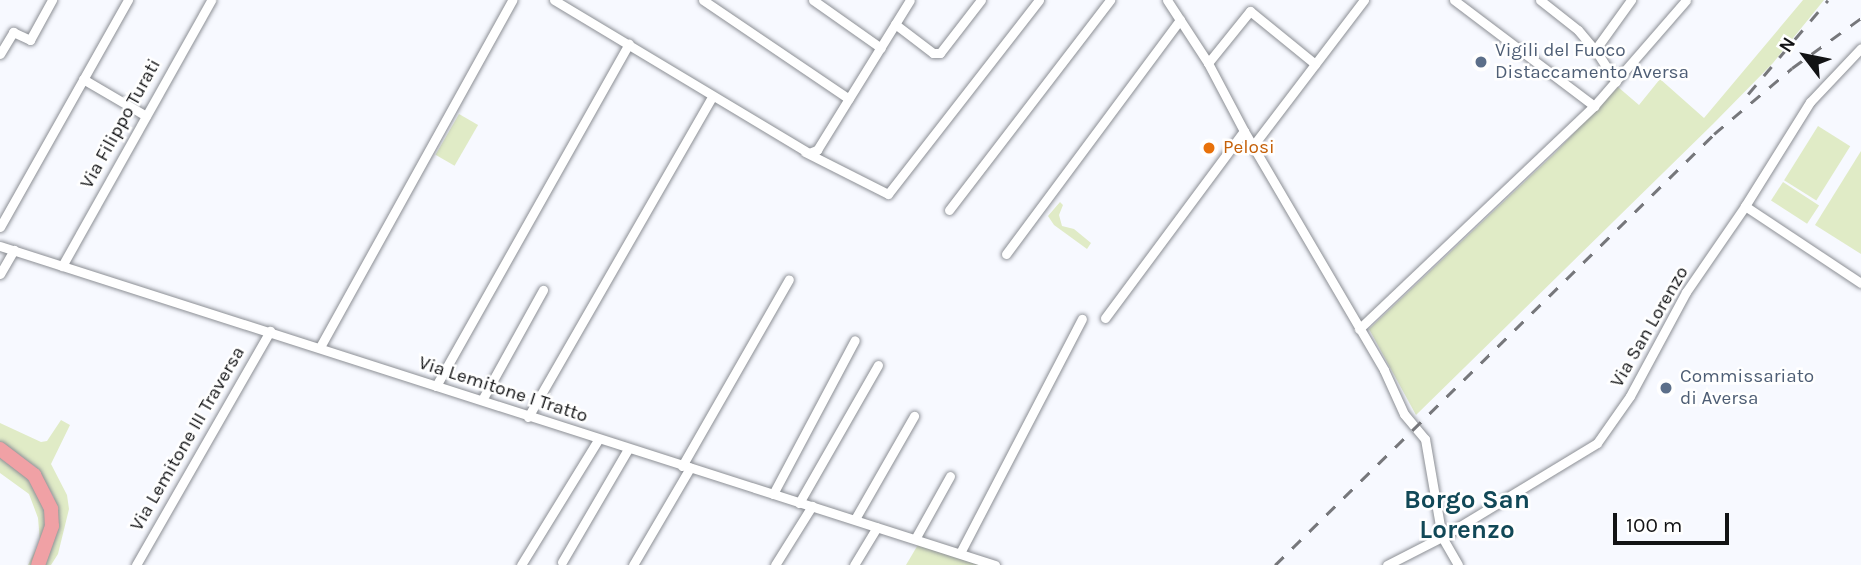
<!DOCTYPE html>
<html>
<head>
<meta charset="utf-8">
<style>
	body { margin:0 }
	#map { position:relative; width:1861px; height:565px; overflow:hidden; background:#f7f9ff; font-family:Karla,sans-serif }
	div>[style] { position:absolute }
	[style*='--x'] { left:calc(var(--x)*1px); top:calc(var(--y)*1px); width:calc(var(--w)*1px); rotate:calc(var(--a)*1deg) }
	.green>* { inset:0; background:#e0ebc6; transform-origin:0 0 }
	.roads { filter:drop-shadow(0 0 2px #8c8f95) drop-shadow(0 0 2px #8c8f95) }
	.minor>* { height:9px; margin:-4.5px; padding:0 4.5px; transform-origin:4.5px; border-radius:4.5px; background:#fff }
	.highway>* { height:14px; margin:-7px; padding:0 7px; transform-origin:7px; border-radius:7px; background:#f0a1a5 }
	.rail>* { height:2.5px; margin-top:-1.25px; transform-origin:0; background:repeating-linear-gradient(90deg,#76777b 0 12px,transparent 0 24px) }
	.dots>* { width:19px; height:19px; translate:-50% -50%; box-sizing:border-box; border:4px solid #fff; border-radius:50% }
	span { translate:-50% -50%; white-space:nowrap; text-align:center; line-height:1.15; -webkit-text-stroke:5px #fff; paint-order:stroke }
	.service-label { font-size:19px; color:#4e5e75 }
	.left { translate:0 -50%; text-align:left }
	.street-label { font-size:19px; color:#121315 }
	.food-label { font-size:19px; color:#c56008 }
	.district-label { font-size:26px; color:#114857; font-weight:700 }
	.north { position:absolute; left:1770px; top:21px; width:70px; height:70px; -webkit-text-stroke:5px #fff; paint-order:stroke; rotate:302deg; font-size:19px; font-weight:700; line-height:28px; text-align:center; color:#121315 }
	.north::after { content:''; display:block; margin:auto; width:24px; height:32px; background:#121315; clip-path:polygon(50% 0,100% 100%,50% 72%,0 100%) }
	.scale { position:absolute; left:1613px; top:513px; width:116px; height:32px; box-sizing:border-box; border:4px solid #121315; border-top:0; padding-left:9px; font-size:21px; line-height:24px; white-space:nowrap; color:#121315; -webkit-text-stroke:5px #fff; paint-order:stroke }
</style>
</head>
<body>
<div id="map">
	<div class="green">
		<div style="clip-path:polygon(1803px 0,1824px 0,1773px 63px,1713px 124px,1416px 415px,1369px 329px,1555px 153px,1618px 87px,1639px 105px,1660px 79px,1704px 118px)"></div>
		<div style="left:459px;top:114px;width:22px;height:47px;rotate:30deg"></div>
		<div style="left:1818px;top:126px;width:38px;height:64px;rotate:32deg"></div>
		<div style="clip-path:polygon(1861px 151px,1861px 254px,1815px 225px)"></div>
		<div style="left:1783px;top:182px;width:43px;height:22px;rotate:33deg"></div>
		<div style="clip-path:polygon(1060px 202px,1063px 205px,1059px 215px,1062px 226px,1074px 229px,1091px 243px,1087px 249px,1054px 225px,1048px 216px)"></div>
		<div style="clip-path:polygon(61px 420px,70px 425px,51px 464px,67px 495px,69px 509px,58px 554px,51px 565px,45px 565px,57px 529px,54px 497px,36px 467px,0 442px,0 423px,41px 442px,47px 441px)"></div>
		<div style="clip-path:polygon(0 458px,26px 477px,42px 502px,46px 520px,45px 536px,33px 565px,28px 565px,40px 541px,38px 518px,29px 494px,0 473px)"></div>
		<div style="clip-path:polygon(919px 543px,985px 565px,906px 565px)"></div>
	</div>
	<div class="roads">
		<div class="minor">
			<div style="--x:554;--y:0;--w:297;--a:31"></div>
			<div style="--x:809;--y:153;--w:9;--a:-21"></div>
			<div style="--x:817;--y:150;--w:176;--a:-58.2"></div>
			<div style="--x:703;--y:0;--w:176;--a:34.1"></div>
			<div style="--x:813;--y:0;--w:83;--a:35.2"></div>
			<div style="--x:1167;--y:0;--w:75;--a:56.9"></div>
			<div style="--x:1208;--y:63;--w:77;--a:62.1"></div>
			<div style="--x:1244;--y:131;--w:277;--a:59.6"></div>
			<div style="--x:1384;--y:370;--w:48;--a:65.6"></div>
			<div style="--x:1404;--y:414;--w:33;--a:50"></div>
			<div style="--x:1425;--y:439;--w:99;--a:80.2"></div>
			<div style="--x:1442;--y:537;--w:32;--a:60"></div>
			<div style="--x:1454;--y:0;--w:176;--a:37.1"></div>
			<div style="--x:1540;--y:0;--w:48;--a:38.3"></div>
			<div style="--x:1578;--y:30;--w:31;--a:50"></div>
			<div style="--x:1598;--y:54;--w:33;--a:57"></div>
			<div style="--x:895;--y:24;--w:48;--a:37.3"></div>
			<div style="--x:933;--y:53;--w:7;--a:0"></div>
			<div style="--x:940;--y:53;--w:67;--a:-52.3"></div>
			<div style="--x:1595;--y:50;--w:62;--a:-54.2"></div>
			<div style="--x:0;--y:54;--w:26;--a:-59"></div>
			<div style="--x:13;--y:32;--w:19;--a:25"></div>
			<div style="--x:30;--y:40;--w:46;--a:-61.2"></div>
			<div style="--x:1208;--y:63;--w:67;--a:-51.1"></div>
			<div style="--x:1250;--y:11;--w:84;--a:39.2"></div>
			<div style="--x:83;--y:79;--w:73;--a:30.4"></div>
			<div style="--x:1252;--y:147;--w:185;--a:-52.7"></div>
			<div style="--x:805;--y:152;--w:93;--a:26.8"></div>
			<div style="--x:888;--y:194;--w:246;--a:-52.1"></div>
			<div style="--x:1745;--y:206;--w:139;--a:33.6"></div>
			<div style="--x:949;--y:210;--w:265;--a:-52.5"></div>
			<div style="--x:0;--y:227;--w:261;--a:-60.6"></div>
			<div style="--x:0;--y:246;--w:1045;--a:17.78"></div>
			<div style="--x:1006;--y:254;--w:292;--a:-53.4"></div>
			<div style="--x:62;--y:266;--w:305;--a:-60.7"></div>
			<div style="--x:0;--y:274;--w:28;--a:-60"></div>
			<div style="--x:1105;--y:318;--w:233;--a:-53.4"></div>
			<div style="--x:1359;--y:329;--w:324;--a:-43.5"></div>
			<div style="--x:1594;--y:106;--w:140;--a:-49"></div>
			<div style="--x:320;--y:347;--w:397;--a:-61"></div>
			<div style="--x:436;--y:386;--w:393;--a:-60.6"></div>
			<div style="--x:482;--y:400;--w:126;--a:-61"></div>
			<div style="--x:528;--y:417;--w:369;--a:-60.1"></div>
			<div style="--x:682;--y:466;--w:215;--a:-60.2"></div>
			<div style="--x:773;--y:494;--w:174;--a:-62"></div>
			<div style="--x:799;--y:503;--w:159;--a:-60.2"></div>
			<div style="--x:855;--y:519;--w:119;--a:-60.2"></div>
			<div style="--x:915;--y:539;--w:72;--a:-60.9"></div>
			<div style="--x:960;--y:553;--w:264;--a:-62.5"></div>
			<div style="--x:562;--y:562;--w:131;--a:-59.7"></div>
			<div style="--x:136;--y:565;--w:270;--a:-60.2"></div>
			<div style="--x:521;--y:565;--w:147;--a:-58.4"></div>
			<div style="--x:633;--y:565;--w:113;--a:-59.6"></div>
			<div style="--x:775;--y:565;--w:70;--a:-57.9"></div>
			<div style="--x:854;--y:565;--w:44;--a:-58.8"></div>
			<div style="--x:1387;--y:565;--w:62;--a:-27"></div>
			<div style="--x:1442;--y:537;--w:181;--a:-31.2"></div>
			<div style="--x:1597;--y:443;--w:57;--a:-54.9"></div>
			<div style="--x:1630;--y:396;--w:118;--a:-61.7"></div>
			<div style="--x:1686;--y:292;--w:104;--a:-55.5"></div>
			<div style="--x:1745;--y:206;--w:123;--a:-58"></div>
			<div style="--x:1810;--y:102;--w:74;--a:-46.6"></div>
		</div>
		<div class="highway">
			<div style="--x:0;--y:449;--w:43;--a:37.4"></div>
			<div style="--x:34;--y:475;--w:38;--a:63"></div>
			<div style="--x:51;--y:509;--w:17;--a:87"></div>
			<div style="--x:52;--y:526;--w:41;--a:109.7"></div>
		</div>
	</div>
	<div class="rail">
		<div style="--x:1748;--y:94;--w:123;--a:-49.6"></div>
		<div style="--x:1275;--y:565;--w:615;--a:-44.47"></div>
		<div style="--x:1714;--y:134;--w:102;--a:-40.2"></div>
		<div style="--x:1792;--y:68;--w:85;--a:-35.9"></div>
	</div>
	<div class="dots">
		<div style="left:1481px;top:62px;background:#5c6f8a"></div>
		<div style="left:1209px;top:148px;background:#e8710a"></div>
		<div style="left:1666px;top:388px;background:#5c6f8a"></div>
	</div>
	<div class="service-label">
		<span class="left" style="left:1495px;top:62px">Vigili del Fuoco<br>Distaccamento Aversa</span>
		<span class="left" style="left:1680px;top:388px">Commissariato<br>di Aversa</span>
	</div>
	<div class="street-label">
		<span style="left:121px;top:124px;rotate:-61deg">Via Filippo Turati</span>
		<span style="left:1650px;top:327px;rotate:-60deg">Via San Lorenzo</span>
		<span style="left:503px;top:390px;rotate:18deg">Via Lemitone I Tratto</span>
		<span style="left:188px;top:439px;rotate:-60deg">Via Lemitone III Traversa</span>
	</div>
	<div class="food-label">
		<span class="left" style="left:1223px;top:148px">Pelosi</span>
	</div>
	<div class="district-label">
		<span style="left:1467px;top:515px">Borgo San<br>Lorenzo</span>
	</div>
	<div class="north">N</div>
	<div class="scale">100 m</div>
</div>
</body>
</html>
